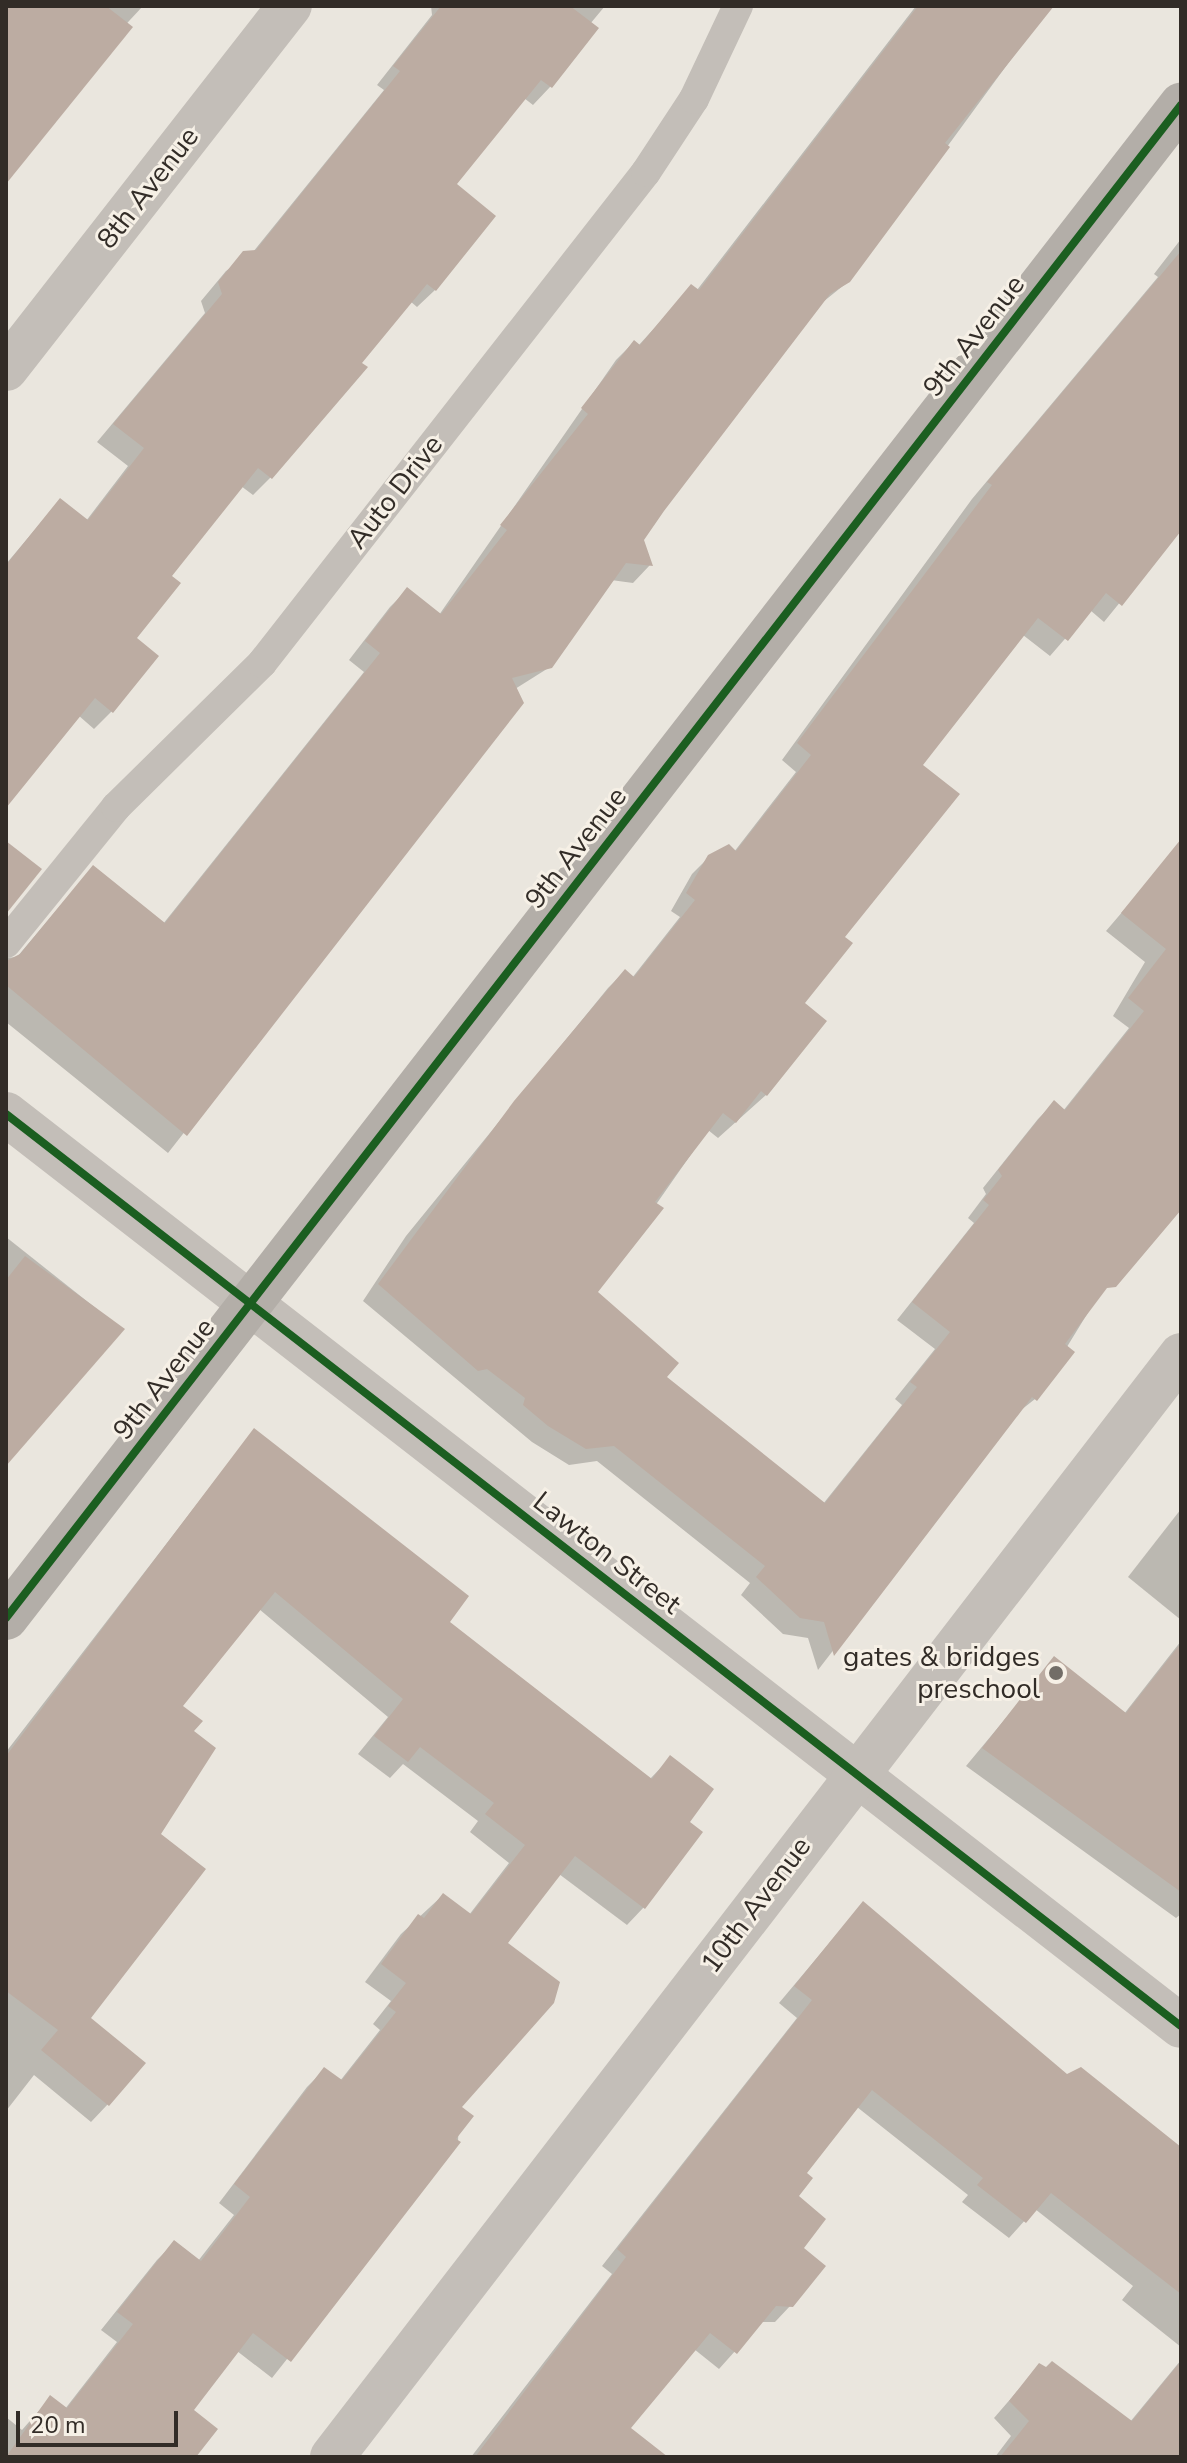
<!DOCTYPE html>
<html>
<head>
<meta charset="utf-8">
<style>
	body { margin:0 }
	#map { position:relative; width:1187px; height:2463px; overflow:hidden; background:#eae6de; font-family:"Nunito Sans",sans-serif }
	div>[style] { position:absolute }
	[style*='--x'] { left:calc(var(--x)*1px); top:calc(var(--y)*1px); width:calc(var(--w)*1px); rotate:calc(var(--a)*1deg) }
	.shadow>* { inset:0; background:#0003 }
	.building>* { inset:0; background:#bcaca2 }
	.lane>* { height:30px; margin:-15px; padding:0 15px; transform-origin:15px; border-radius:15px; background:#c3beb8 }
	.street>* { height:44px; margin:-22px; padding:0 22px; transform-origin:22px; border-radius:22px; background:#c3beb8 }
	.secondary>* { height:44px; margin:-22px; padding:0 22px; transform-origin:22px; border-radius:22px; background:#b3aea8 }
	.cycleway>* { height:8px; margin:-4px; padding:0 4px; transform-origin:4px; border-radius:4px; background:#1b5e20 }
	.dots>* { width:22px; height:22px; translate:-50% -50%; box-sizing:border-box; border:4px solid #f6f0e6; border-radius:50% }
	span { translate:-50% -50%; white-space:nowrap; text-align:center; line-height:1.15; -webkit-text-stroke:6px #f6f0e6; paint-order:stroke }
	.street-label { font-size:28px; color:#322c27 }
	.poi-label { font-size:28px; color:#322c27 }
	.right { translate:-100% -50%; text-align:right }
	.frame { position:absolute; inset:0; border:8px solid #322c27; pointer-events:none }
	.scale { position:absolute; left:16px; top:2411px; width:162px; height:36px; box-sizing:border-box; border:4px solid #322c27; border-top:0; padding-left:10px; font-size:24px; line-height:28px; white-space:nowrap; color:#322c27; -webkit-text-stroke:6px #f6f0e6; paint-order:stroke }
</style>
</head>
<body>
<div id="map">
	<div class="shadow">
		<div style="clip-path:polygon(82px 6px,143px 6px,116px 35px)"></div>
		<div style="clip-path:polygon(431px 6px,605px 6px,590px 24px,596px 29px,550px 87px,533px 105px,524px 98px,455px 184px,435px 290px,417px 307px,410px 301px,360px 363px,366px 367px,270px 478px,253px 495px,241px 486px,169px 576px,134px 638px,112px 711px,94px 729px,78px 715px,6px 805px,6px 564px,60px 500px,86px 521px,128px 466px,97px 442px,205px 313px,201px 301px,226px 271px,253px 252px,384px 90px,377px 85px,432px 15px)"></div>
		<div style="clip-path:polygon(916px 6px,1050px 6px,849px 281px,818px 306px,641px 540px,650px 565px,633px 583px,611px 580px,550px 667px,515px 689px,521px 703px,168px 1153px,6px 1022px,6px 958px,17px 957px,93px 867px,163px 924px,364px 672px,349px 660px,390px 607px,407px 590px,439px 615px,616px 360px,634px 342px,638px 346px,692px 287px,697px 290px)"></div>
		<div style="clip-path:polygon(6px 15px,88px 77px,6px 183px)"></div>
		<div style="clip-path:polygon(1181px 239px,1181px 506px,1164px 548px,1104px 622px,1090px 610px,1050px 656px,1023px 635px,920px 765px,842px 937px,802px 1003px,766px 1095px,718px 1138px,708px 1130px,595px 1292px,665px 1377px,823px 1504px,902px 1405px,895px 1399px,935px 1349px,897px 1320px,974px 1223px,968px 1218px,986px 1194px,983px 1188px,1038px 1119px,1054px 1103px,1063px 1111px,1129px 1028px,1113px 1016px,1145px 962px,1106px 931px,1181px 843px,1181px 1206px,1100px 1293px,1035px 1399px,1016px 1414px,818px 1670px,808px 1638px,783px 1634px,741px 1595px,750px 1583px,597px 1461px,569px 1465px,532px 1442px,363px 1301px,406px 1236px,608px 988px,625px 971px,632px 978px,680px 917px,671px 911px,692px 874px,709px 857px,734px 852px,796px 772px,782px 760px,972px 499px,1158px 277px,1154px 274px)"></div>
		<div style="clip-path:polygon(6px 1237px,122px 1329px,6px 1463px)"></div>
		<div style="clip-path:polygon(254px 1430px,447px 1622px,650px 1779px,670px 1758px,687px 1822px,644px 1907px,627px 1925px,559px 1874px,506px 1943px,459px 2107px,458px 2143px,272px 2378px,237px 2351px,191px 2411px,194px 2457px,6px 2457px,6px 2417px,22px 2430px,50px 2398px,65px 2409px,117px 2342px,101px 2330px,157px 2260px,174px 2243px,198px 2261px,234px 2215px,219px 2203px,307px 2087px,324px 2070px,340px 2081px,380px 2030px,373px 2024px,391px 2001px,365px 1982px,401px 1934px,443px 1895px,469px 1915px,509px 1863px,470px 1832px,478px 1821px,403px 1764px,390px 1778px,358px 1754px,388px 1717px,259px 1609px,180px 1706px,192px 1732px,88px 2018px,108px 2104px,91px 2122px,34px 2075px,6px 2111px,6px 1752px)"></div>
		<div style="clip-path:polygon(1181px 1509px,1181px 1620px,1128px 1577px)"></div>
		<div style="clip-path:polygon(1181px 1641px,1181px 1914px,1176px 1918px,966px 1766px,1055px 1659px,1124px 1714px)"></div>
		<div style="clip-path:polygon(863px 1903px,1067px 2076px,1181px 2154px,1181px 2347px,1122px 2300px,1133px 2286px,1035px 2209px,1009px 2238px,962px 2202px,968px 2195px,857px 2107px,804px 2173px,796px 2196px,801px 2248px,791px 2305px,775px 2322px,761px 2322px,719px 2369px,694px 2349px,628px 2428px,656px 2457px,471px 2457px,612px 2274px,602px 2266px,797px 2018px,779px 2003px)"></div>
		<div style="clip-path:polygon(1181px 2360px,1181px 2457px,995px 2457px,1011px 2436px,994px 2418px,1039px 2366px,1130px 2422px)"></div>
	</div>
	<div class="building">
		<div style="clip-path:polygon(6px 6px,106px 6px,133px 27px,6px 184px)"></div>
		<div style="clip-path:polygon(441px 6px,570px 6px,599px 28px,552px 88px,541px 80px,457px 184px,496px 216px,436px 291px,427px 284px,362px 363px,368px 367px,272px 479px,258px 468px,172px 576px,181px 583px,137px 638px,159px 656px,113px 713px,95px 698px,6px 808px,6px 565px,60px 498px,88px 520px,144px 448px,113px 424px,222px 294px,218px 282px,243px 251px,256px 250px,400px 71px,393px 66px)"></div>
		<div style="clip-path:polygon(918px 6px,1054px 6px,945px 143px,950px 147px,850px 282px,830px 294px,664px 511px,644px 540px,653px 566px,626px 563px,552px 668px,512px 678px,524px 703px,187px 1136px,6px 985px,6px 961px,20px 954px,93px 865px,165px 923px,380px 653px,365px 641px,407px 587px,441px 614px,507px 530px,500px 525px,588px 414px,581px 408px,634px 340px,640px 345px,691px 284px,699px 290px)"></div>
		<div style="clip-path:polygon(1181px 251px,1181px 531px,1122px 606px,1106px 593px,1068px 641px,1038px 618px,923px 765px,960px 794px,845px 937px,853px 943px,805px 1003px,827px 1021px,767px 1096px,761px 1091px,736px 1123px,723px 1113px,655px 1202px,664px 1208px,598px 1292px,679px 1363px,667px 1377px,825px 1503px,917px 1387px,910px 1382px,950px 1332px,912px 1302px,989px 1205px,983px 1200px,1002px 1176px,998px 1170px,1054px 1100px,1065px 1110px,1144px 1011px,1128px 998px,1166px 949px,1121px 913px,1181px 839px,1181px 1210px,1116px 1287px,1107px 1288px,1065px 1344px,1075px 1352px,1037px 1401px,1032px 1397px,834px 1656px,824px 1622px,800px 1618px,756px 1577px,765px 1566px,614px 1446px,586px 1449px,548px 1426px,523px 1405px,525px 1398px,487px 1369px,478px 1371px,378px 1284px,514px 1101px,625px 969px,634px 977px,695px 900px,686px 893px,708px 855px,729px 844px,736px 851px,811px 755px,797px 743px,992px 485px,987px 482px)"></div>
		<div style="clip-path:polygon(6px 841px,42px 869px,6px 914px)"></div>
		<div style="clip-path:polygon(25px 1256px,125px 1329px,6px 1466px,6px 1280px)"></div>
		<div style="clip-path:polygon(254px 1428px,469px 1596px,450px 1622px,652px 1779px,670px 1755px,714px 1789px,690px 1822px,703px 1832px,645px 1909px,575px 1856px,508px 1943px,560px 1982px,554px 2003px,462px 2107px,474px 2116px,456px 2139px,461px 2142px,291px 2362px,253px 2333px,194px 2410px,218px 2429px,196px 2457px,6px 2457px,50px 2395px,67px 2408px,133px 2324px,117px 2312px,174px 2240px,201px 2261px,250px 2197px,234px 2184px,324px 2067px,342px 2080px,396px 2012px,388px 2006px,406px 1983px,381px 1964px,418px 1914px,424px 1918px,443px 1893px,471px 1914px,525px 1845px,485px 1814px,494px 1803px,420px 1747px,408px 1762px,374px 1736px,403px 1699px,275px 1592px,183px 1706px,203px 1721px,194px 1731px,216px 1748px,161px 1834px,206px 1869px,91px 2018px,146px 2063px,109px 2106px,41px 2050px,58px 2030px,6px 1991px,6px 1756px)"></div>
		<div style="clip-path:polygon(1181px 1643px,1181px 1892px,982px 1748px,1054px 1656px,1126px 1713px)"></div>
		<div style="clip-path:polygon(863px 1901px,1067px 2074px,1081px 2067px,1181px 2147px,1181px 2294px,1051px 2193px,1026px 2223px,977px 2185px,983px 2178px,872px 2090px,807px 2173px,813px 2178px,799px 2196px,826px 2219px,804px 2248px,826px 2266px,793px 2307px,776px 2306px,737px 2354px,710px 2333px,631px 2428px,668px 2457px,475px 2457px,626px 2257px,617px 2249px,812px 2000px,794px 1986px)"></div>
		<div style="clip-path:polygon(1052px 2361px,1132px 2421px,1181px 2361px,1181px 2457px,1000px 2457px,1029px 2421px,1009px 2401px,1039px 2363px,1046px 2367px)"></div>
	</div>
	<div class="lane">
		<div style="--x:6;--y:943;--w:175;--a:-51"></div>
		<div style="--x:116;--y:807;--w:205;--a:-44.6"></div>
		<div style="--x:262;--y:663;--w:623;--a:-51.97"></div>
		<div style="--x:646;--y:172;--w:87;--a:-56.7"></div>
		<div style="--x:694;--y:99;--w:103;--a:-64.7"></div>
	</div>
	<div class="street">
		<div style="--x:6;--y:369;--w:461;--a:-52"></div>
		<div style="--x:6;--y:1114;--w:1487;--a:37.82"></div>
		<div style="--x:332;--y:2457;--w:1391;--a:-52.39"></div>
	</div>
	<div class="secondary">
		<div style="--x:6;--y:1618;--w:1916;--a:-52.17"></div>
	</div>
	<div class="cycleway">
		<div style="--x:6;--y:1114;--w:1487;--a:37.82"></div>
		<div style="--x:6;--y:1618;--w:1916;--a:-52.17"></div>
	</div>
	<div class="dots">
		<div style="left:1056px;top:1673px;background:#726d67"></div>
	</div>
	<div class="street-label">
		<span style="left:148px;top:188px;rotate:-52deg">8th Avenue</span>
		<span style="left:974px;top:336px;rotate:-52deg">9th Avenue</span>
		<span style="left:395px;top:492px;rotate:-52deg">Auto Drive</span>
		<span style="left:576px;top:848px;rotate:-52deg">9th Avenue</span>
		<span style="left:164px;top:1379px;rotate:-52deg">9th Avenue</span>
		<span style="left:607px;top:1553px;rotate:38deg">Lawton Street</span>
		<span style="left:756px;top:1905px;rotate:-53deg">10th Avenue</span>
	</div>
	<div class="poi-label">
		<span class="right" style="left:1040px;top:1673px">gates &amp; bridges<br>preschool</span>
	</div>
	<div class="frame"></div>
	<div class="scale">20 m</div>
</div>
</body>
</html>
